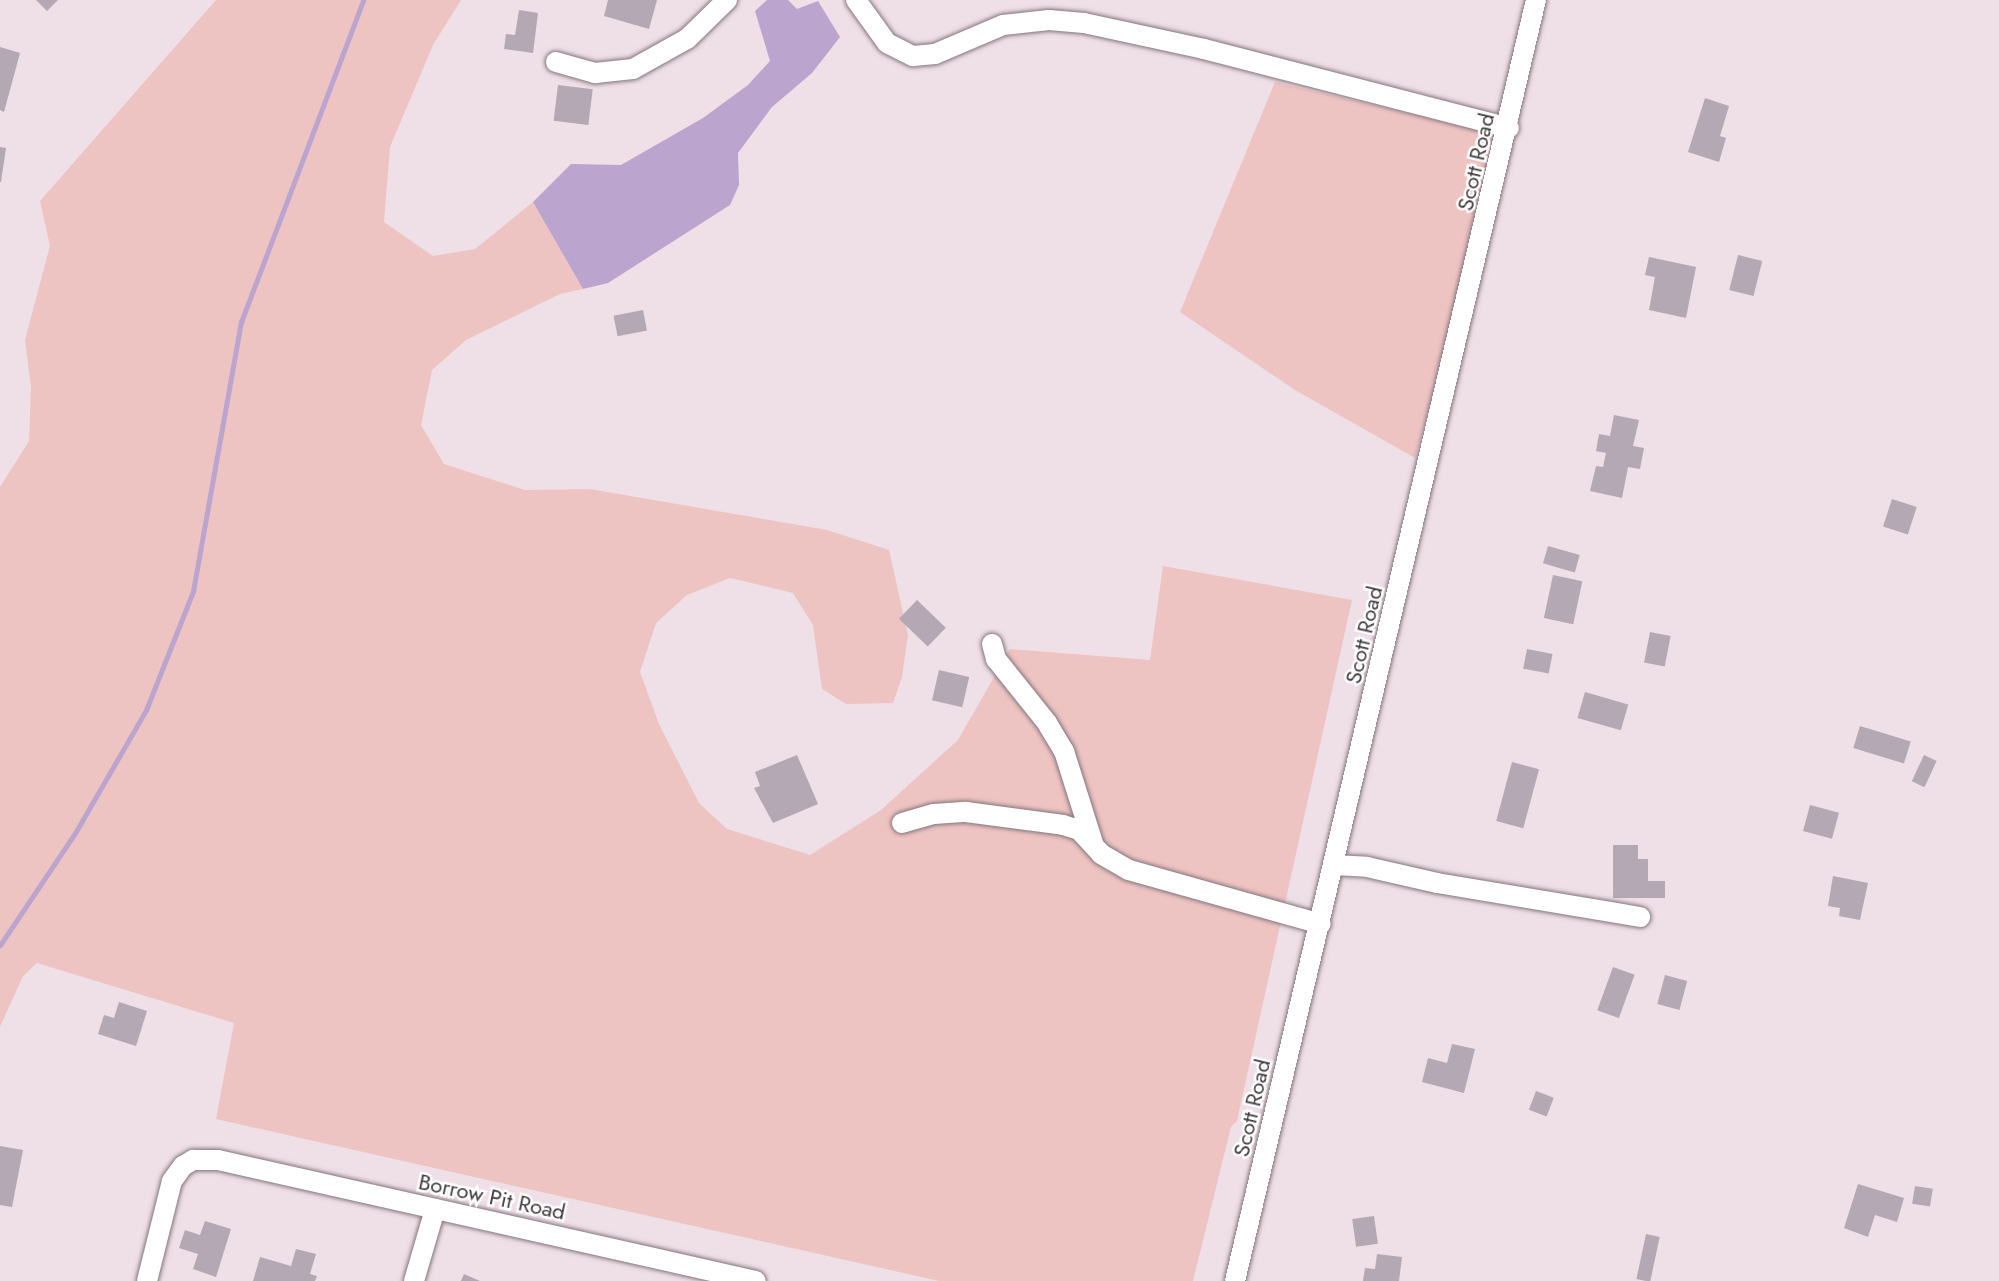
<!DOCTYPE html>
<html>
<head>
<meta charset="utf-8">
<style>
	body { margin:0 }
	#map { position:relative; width:1999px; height:1281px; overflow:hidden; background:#efdfe7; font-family:Jost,sans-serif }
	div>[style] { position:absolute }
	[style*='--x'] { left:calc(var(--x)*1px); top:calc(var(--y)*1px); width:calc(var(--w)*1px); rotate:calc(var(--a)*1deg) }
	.green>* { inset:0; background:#eec4c2 }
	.water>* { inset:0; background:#bba4ce }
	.stream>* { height:5px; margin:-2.5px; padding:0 2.5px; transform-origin:2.5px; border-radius:2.5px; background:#bba4ce }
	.building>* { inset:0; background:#b3a8b3; transform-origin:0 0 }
	.roads { filter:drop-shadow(0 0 2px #84767d) drop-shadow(0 0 2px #84767d) }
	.minor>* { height:20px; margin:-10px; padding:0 10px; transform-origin:10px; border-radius:10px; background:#fff }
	span { translate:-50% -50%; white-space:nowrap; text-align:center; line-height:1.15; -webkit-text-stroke:5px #fff; paint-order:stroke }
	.street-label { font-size:22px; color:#403a3d }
</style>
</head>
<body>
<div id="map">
	<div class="green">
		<div style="clip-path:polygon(216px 0,461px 0,433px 45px,390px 147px,384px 222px,433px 256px,475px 249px,533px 202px,583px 289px,560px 294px,466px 340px,432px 370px,421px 425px,444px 464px,525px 490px,590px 489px,827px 530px,889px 550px,908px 635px,902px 677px,893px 703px,846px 704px,822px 689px,813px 625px,793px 593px,730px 578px,687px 595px,656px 623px,640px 672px,659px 724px,699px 803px,727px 829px,810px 855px,881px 810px,958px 740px,1010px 649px,1150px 660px,1163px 566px,1352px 600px,1237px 1121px,1231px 1127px,1193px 1281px,939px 1281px,216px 1119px,234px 1023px,37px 963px,23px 976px,0 1027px,0 487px,29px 441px,31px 387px,25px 340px,50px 246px,40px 201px)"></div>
		<div style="clip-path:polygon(1275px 82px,1506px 136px,1415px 458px,1295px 390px,1180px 312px)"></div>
	</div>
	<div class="water">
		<div style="clip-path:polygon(767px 0,788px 0,797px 9px,818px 1px,840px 37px,812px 73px,772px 107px,738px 153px,739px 185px,730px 205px,608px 283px,583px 289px,533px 202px,571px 164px,621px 165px,703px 118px,748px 85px,770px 61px,755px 11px)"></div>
	</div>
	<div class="stream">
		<div style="--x:0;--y:945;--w:135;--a:-56.2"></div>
		<div style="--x:75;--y:833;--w:142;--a:-60"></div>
		<div style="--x:146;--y:710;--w:128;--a:-68.4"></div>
		<div style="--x:193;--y:591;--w:273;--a:-79.9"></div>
		<div style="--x:241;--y:322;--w:344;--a:-69.2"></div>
	</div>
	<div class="building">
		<div style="clip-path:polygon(36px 0,58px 0,47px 11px)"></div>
		<div style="clip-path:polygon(608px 0,657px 0,649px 29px,604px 16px)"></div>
		<div style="clip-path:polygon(519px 10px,538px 13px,533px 53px,504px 49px,506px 34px,515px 35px)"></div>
		<div style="clip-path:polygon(0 47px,20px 53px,4px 112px,0 110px)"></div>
		<div style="left:558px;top:85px;width:35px;height:36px;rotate:7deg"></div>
		<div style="clip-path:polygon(1705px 98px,1729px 106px,1720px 136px,1726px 138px,1719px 162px,1688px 152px)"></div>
		<div style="clip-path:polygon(0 147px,6px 148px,1px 182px,0 182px)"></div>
		<div style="left:1738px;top:255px;width:25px;height:36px;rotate:14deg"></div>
		<div style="clip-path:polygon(1649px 257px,1696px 267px,1686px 318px,1649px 310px,1655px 277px,1645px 275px)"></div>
		<div style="left:643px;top:310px;width:21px;height:30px;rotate:79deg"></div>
		<div style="clip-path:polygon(1614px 415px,1639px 420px,1633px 446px,1644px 448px,1640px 469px,1628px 467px,1622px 498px,1590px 491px,1596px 466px,1603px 467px,1606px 453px,1596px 451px,1599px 434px,1610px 436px)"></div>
		<div style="left:1892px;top:499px;width:26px;height:29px;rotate:18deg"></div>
		<div style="left:1548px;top:546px;width:33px;height:18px;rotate:16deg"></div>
		<div style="left:1553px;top:575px;width:30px;height:44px;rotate:12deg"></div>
		<div style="left:917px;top:600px;width:40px;height:26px;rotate:44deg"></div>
		<div style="left:1650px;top:632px;width:21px;height:31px;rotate:11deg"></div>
		<div style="left:1527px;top:649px;width:26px;height:20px;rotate:11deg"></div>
		<div style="left:939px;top:670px;width:31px;height:31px;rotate:13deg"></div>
		<div style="left:1585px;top:692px;width:45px;height:27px;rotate:16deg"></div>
		<div style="left:1860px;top:726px;width:53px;height:23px;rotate:17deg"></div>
		<div style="clip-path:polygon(797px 755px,818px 804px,773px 823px,754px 788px,760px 786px,755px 772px)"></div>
		<div style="left:1924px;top:755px;width:14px;height:29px;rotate:25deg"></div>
		<div style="left:1512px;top:762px;width:28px;height:61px;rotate:15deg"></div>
		<div style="left:1810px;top:805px;width:30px;height:27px;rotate:15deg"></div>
		<div style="clip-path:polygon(1613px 845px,1638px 845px,1638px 859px,1648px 859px,1648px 881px,1665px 881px,1665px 898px,1613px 898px)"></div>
		<div style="clip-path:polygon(1833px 876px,1868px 883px,1860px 920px,1839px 916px,1840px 908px,1828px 906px)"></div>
		<div style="left:1613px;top:967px;width:23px;height:46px;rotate:20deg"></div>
		<div style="left:1665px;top:975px;width:23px;height:30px;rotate:15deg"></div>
		<div style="clip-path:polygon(119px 1002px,147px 1011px,136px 1046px,98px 1034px,104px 1015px,114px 1018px)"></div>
		<div style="clip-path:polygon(1452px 1044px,1475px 1049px,1464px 1093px,1422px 1082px,1428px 1058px,1447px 1063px)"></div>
		<div style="left:1536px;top:1091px;width:19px;height:20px;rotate:21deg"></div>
		<div style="clip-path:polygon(0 1146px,23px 1150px,12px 1207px,0 1205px)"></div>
		<div style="clip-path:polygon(1858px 1184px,1904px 1198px,1897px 1222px,1875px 1215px,1868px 1237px,1844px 1228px)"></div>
		<div style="left:1915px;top:1186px;width:18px;height:18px;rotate:9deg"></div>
		<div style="left:1374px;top:1216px;width:28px;height:22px;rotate:82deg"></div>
		<div style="clip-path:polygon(205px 1221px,231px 1229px,216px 1277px,193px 1269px,198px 1254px,179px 1248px,185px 1230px,200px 1235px)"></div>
		<div style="left:1646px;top:1234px;width:14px;height:46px;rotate:12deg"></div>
		<div style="clip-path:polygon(296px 1249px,316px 1254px,310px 1274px,317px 1276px,315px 1281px,253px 1281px,260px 1257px,291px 1266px)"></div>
		<div style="clip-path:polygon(1377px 1254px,1402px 1257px,1399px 1281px,1363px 1281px,1365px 1268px,1375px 1269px)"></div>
		<div style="clip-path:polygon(464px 1274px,480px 1281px,461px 1281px)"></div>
	</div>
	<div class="roads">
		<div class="minor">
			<div style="--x:856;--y:0;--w:53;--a:54.2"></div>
			<div style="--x:887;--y:43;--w:29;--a:27"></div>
			<div style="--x:913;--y:56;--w:22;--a:-5"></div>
			<div style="--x:935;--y:54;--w:74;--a:-23.1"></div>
			<div style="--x:1003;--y:25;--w:46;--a:-6.2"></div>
			<div style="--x:1049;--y:20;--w:35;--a:5"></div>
			<div style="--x:1084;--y:23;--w:123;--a:12.2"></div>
			<div style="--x:1204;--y:49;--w:315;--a:14.5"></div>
			<div style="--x:556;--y:62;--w:41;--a:15.8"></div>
			<div style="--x:595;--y:73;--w:38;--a:-6"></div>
			<div style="--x:633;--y:69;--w:62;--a:-29.1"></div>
			<div style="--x:687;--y:39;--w:56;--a:-44.3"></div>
			<div style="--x:992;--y:644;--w:16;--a:75"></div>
			<div style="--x:996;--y:659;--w:82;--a:51.4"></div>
			<div style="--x:1047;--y:723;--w:33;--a:59"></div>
			<div style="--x:1064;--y:751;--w:96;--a:72.5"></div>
			<div style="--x:902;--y:823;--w:33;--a:-16"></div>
			<div style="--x:934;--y:814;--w:32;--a:-4"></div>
			<div style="--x:966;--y:812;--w:98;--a:7.6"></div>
			<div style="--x:1063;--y:825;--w:17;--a:17"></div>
			<div style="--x:1079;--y:830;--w:33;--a:47"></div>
			<div style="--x:1101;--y:854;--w:32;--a:30"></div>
			<div style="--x:1129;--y:870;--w:199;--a:15.7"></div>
			<div style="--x:1334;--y:865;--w:33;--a:3"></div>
			<div style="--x:1367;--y:867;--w:72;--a:12.9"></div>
			<div style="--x:1437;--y:883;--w:206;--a:9.5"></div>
			<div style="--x:147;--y:1281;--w:103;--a:-76"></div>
			<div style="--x:172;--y:1181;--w:19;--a:-54"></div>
			<div style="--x:183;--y:1166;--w:12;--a:-31"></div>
			<div style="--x:193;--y:1160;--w:25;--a:0"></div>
			<div style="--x:218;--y:1160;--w:551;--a:12.68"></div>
			<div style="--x:414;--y:1281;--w:75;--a:-73.7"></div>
			<div style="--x:1235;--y:1281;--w:1316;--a:-76.78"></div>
		</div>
	</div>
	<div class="street-label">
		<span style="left:1476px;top:162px;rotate:-77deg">Scott Road</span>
		<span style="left:1364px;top:635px;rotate:-77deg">Scott Road</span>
		<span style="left:1252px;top:1108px;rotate:-77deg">Scott Road</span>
		<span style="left:492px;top:1197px;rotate:12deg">Borrow Pit Road</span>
	</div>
</div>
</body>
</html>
